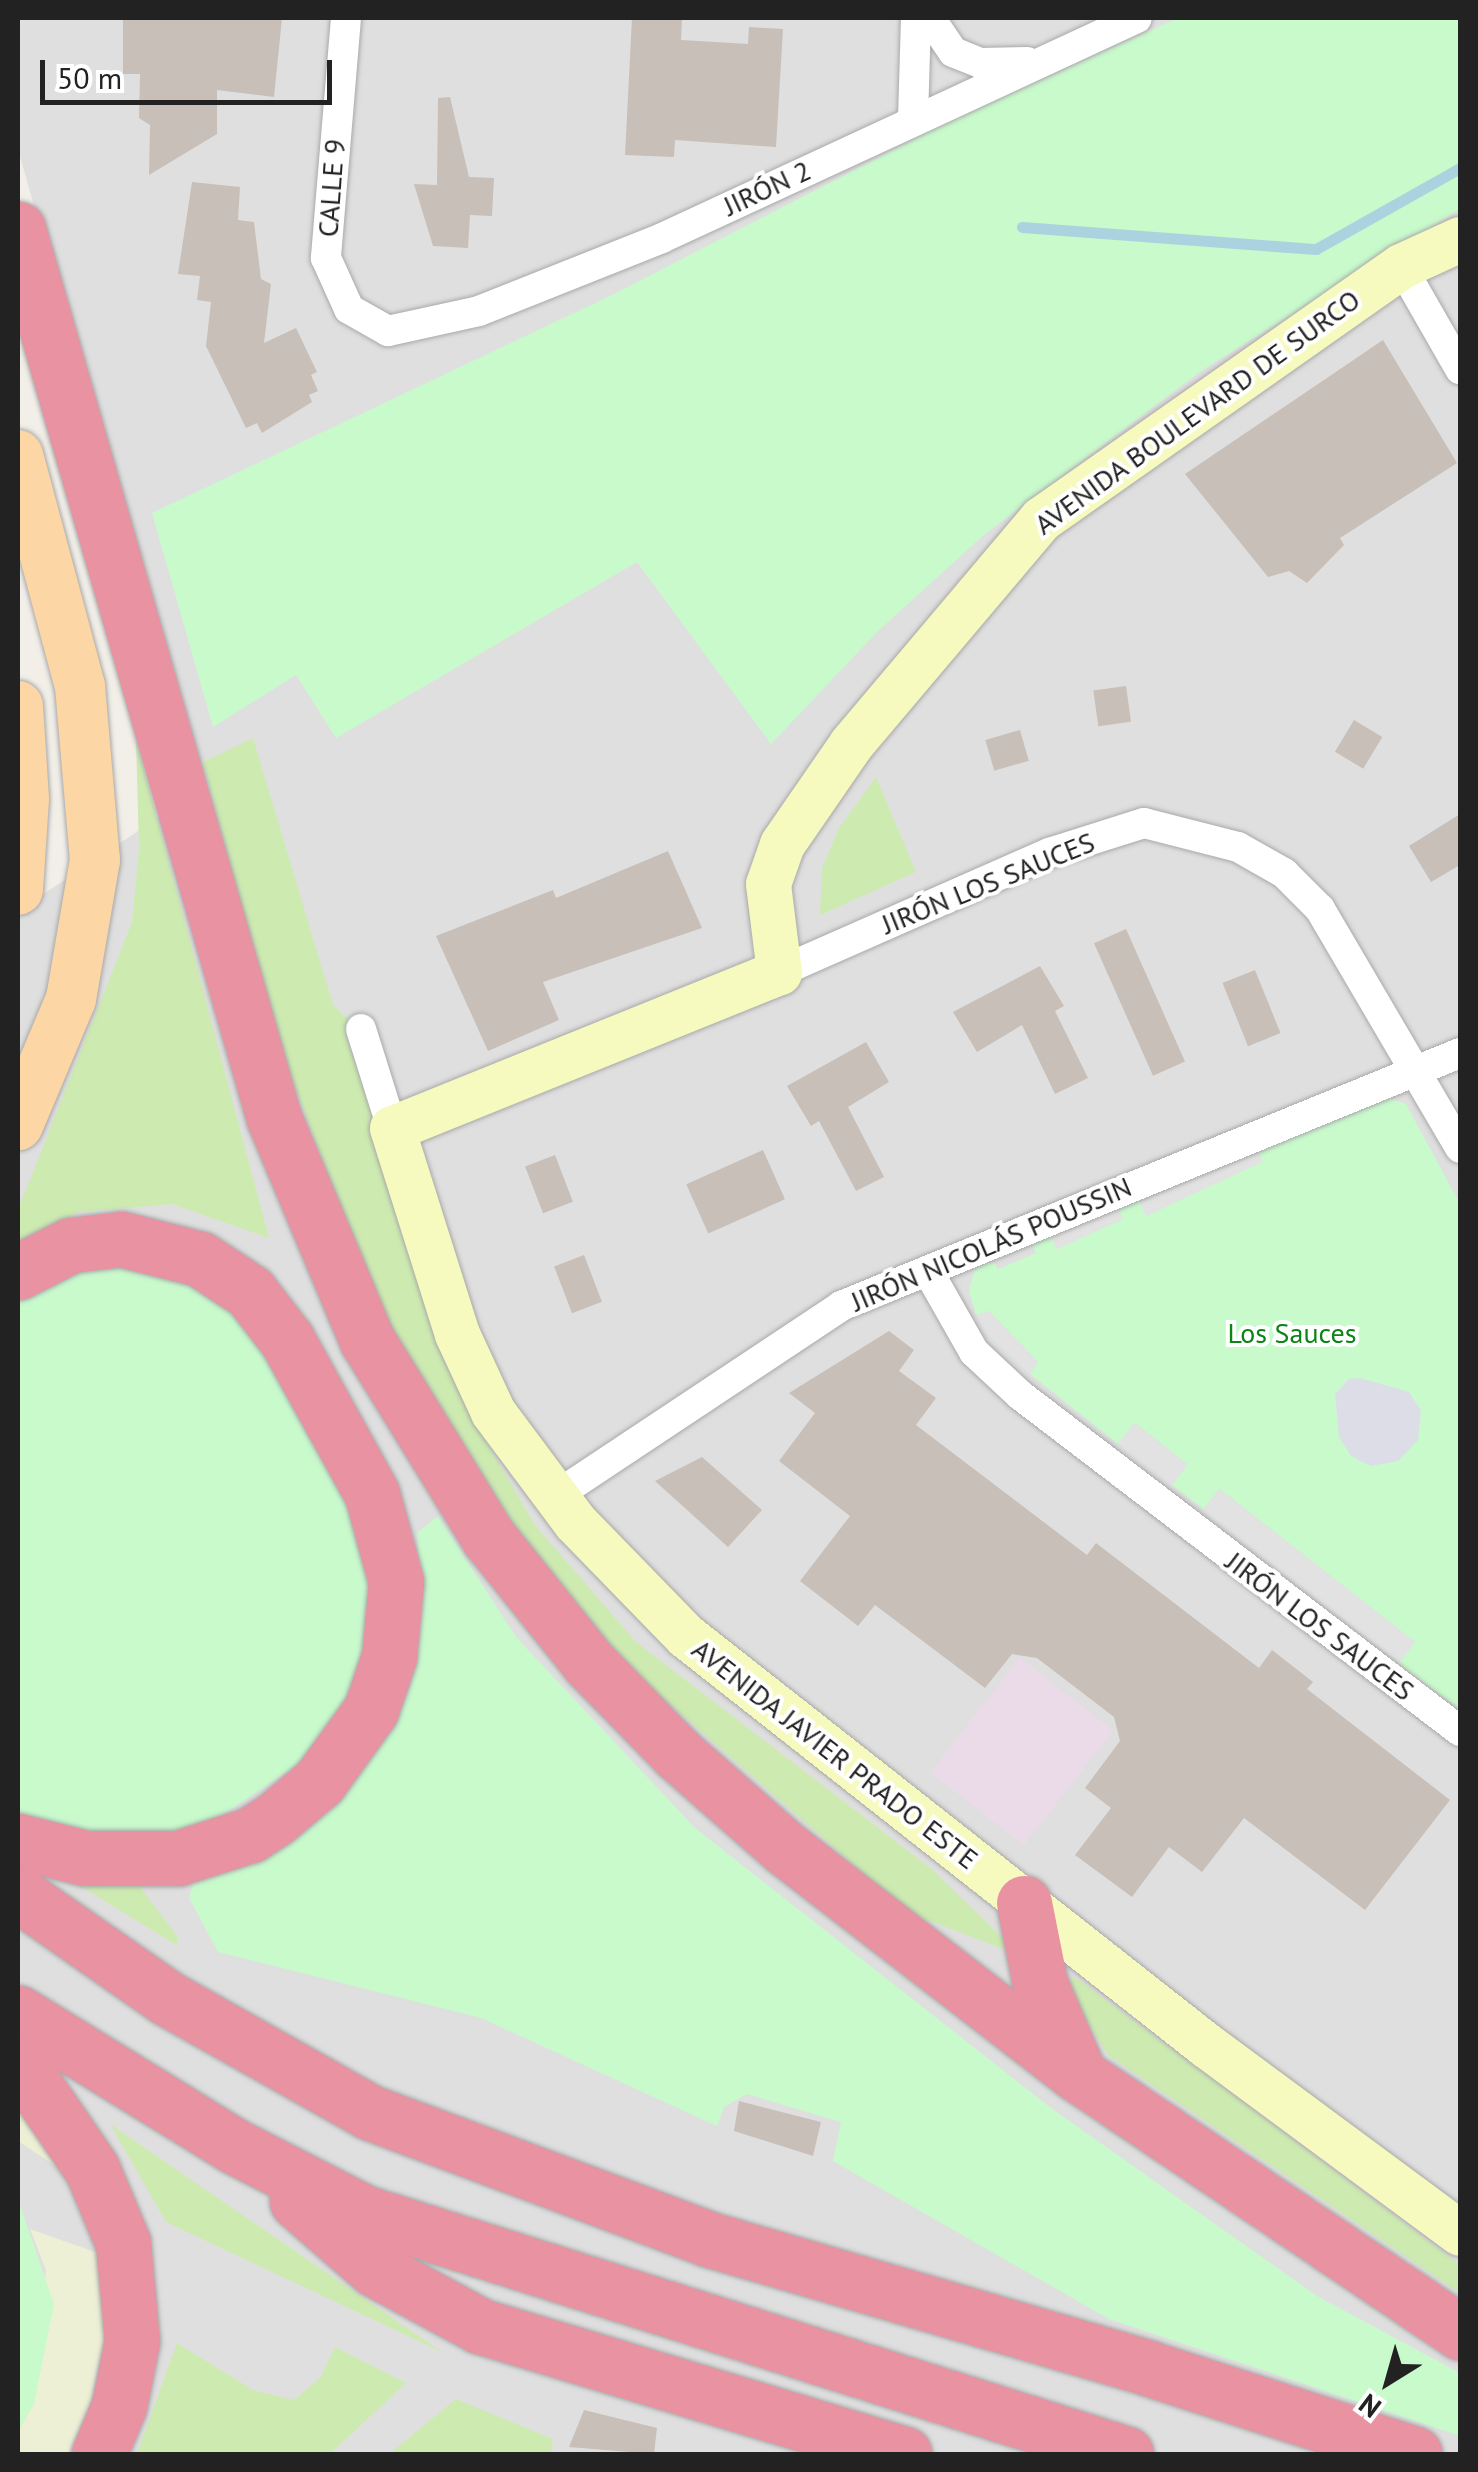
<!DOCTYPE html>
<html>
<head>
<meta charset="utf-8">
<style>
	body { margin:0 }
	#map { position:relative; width:1478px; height:2472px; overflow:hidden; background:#f2efe9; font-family:"PT Sans",sans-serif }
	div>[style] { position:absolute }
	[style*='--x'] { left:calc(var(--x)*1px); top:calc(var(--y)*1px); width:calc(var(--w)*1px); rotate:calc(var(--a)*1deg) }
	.residential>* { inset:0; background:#e0dfdf }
	.industrial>* { inset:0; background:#ebdbe8; transform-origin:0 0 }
	.farmland>* { inset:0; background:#eef0d5 }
	.grass>* { inset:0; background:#cdebb0 }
	.park>* { inset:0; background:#c8facc }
	.parking>* { inset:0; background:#e2e2e2; transform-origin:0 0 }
	.plaza>* { inset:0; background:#dddde8 }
	.stream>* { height:11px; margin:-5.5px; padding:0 5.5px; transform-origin:5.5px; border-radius:5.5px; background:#aad3df }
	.building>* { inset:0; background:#c7bfb8; transform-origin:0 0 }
	.roads { filter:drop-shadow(0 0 2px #a9a9a9) drop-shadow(0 0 2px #a9a9a9) }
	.street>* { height:30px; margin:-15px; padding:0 15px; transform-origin:15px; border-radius:15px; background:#fff }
	.secondary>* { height:45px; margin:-22.5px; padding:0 22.5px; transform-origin:22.5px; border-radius:22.5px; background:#f7fabf }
	.primary>* { height:50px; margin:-25px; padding:0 25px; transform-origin:25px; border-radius:25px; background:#fcd6a4 }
	.highway>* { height:55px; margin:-27.5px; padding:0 27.5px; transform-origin:27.5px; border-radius:27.5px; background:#e892a2 }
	span { translate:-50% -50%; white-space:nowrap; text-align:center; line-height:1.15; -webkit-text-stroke:8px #fff; paint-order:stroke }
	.street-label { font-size:28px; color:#222 }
	.park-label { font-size:28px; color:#0c8416 }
	.frame { position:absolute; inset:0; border:20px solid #222; pointer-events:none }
	.north { position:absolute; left:1338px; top:2332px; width:100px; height:100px; -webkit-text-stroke:8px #fff; paint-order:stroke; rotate:217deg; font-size:28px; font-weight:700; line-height:40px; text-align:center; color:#222 }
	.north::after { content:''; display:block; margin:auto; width:35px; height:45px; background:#222; clip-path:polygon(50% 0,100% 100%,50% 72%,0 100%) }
	.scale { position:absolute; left:40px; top:60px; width:292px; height:45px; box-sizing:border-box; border:5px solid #222; border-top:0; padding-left:12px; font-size:30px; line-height:35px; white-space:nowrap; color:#222; -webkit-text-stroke:8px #fff; paint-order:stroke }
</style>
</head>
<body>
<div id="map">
	<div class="residential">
		<div style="clip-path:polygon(18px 18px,1460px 18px,1460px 2454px,18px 2454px,18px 911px,198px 791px,18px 149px)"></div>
	</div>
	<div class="industrial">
		<div style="left:1020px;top:1658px;width:118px;height:145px;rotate:38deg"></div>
	</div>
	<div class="farmland">
		<div style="clip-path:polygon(18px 2099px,71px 2176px,18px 2141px)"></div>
		<div style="clip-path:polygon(30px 2229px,106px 2256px,106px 2329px,90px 2404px,68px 2454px,18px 2454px,18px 2431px,34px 2404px,46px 2270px)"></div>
	</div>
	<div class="grass">
		<div style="clip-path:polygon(253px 738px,333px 1005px,350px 1021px,474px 1421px,535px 1525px,636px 1642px,933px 1870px,1021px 1956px,909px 1913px,639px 1677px,513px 1531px,400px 1362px,278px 1043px,203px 762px)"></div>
		<div style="clip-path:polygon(136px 739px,269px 1238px,172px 1204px,78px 1212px,18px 1247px,18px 1210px,132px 922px,139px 850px)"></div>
		<div style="clip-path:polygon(876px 777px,916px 872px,820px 915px,822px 868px,839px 828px)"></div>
		<div style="clip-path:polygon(134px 1879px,177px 1936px,178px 1946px,77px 1884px)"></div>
		<div style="clip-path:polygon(1075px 1977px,1460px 2265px,1460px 2293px,1108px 2055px,1065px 1986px)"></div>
		<div style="clip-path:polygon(110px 2124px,445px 2354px,446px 2354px,166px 2222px)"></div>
		<div style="clip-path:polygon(177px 2343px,253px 2390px,294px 2400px,320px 2378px,335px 2347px,406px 2383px,330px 2454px,137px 2454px)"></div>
		<div style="clip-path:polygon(456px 2399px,553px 2439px,551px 2453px,557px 2454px,389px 2454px)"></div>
	</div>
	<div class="park">
		<div style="clip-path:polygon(1178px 18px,1460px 18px,1460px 209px,1201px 371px,986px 533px,877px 632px,771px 744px,637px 562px,336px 738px,296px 675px,213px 727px,152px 513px,612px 295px,940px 126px)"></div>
		<div style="clip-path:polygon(1385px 1097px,1406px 1104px,1460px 1204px,1460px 1709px,1398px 1664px,1414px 1641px,1220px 1489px,1203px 1509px,1172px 1485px,1187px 1464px,1135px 1423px,1118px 1444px,1030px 1374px,1038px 1362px,989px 1311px,976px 1315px,969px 1291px,974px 1271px,991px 1258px,998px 1269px,1036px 1253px,1030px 1241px,1050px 1234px,1056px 1246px,1122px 1220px,1117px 1206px,1138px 1198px,1144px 1210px,1262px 1162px,1257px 1149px)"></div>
		<div style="clip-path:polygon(116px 1262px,181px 1273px,251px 1323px,348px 1495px,372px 1560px,364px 1653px,353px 1682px,338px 1716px,295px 1766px,218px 1818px,166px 1834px,101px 1838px,18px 1820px,18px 1290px,46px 1275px)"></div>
		<div style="clip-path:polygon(438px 1516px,516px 1637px,695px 1828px,1051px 2108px,1317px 2296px,1460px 2373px,1460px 2436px,1109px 2319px,833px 2161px,841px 2122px,747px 2094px,724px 2107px,717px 2126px,481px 2018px,218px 1952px,189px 1898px,195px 1878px,380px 1745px,410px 1689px,423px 1612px,417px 1533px)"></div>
		<div style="clip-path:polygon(18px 2199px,54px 2304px,34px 2404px,18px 2431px)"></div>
	</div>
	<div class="parking">
		<div style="left:1257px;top:1149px;width:14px;height:129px;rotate:65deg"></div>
		<div style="left:1117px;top:1206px;width:14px;height:73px;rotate:65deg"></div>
		<div style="clip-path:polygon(989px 1311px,1038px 1363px,1030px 1374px,988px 1335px,976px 1315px)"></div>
		<div style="left:1134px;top:1423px;width:68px;height:26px;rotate:38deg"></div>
		<div style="left:1219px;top:1489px;width:249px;height:26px;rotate:38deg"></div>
	</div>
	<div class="plaza">
		<div style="clip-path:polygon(1360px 1378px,1409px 1392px,1421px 1411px,1418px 1440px,1398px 1461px,1371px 1466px,1351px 1456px,1339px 1437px,1335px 1394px,1349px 1379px)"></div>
	</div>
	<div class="stream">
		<div style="--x:1022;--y:227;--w:295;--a:4.3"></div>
		<div style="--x:1316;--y:249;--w:165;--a:-29.4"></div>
	</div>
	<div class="building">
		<div style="clip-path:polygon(123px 18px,282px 18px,274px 97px,217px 90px,217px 134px,149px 175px,150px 125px,139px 118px,140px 74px,123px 74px)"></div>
		<div style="clip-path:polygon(632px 18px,682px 18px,681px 40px,748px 44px,749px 27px,783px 29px,776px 147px,675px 140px,674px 157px,625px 155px)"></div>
		<div style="clip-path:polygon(450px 97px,469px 177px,494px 178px,492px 216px,470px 215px,468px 248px,433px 246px,414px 184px,437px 185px,438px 98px)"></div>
		<div style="clip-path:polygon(192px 182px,240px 187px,238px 220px,254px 222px,261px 279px,271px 284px,264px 343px,296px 328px,317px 372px,311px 375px,318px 391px,309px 395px,312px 402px,262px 433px,257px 423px,246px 428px,206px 346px,211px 302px,197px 300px,200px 276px,178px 274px)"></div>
		<div style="clip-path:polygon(1383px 340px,1457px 463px,1340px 538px,1344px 545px,1307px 583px,1289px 571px,1268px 577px,1185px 474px)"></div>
		<div style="left:1126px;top:686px;width:36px;height:33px;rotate:82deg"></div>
		<div style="left:1354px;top:720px;width:33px;height:37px;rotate:31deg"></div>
		<div style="left:1020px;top:730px;width:32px;height:36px;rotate:74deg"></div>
		<div style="clip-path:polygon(1460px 814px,1460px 865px,1431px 882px,1409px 846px)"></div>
		<div style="clip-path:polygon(668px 851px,702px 928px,543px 982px,559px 1020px,488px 1051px,436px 936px,553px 890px,556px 898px)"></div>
		<div style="left:1126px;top:929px;width:145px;height:35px;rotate:66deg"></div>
		<div style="clip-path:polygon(1040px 966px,1064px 1006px,1055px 1011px,1088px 1078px,1055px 1094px,1022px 1025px,977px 1052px,953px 1012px)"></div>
		<div style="left:1255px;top:970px;width:68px;height:35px;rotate:68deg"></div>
		<div style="clip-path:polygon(866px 1042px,889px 1082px,848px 1107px,884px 1177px,856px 1191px,819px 1121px,811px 1126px,787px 1086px)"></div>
		<div style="left:763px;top:1150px;width:54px;height:84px;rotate:66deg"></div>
		<div style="left:555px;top:1155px;width:50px;height:32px;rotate:69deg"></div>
		<div style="left:584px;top:1255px;width:50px;height:32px;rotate:69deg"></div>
		<div style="clip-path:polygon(889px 1331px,914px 1350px,899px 1371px,936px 1398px,916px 1425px,1087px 1555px,1096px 1543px,1259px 1668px,1272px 1650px,1313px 1682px,1307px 1689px,1450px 1800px,1365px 1910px,1244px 1818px,1202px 1872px,1169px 1847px,1132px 1897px,1075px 1855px,1111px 1808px,1085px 1788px,1120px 1741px,1114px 1717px,1037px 1658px,1012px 1654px,985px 1688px,875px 1605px,858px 1626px,800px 1581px,850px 1516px,779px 1461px,815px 1413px,789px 1393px)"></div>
		<div style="clip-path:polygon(702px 1457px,762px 1510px,728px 1547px,655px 1481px)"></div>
		<div style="clip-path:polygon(739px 2101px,821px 2122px,813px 2156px,734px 2131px)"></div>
		<div style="clip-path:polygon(584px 2410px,657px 2428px,654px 2454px,569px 2447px)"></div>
	</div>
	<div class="roads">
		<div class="street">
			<div style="--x:346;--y:18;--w:241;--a:94.8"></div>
			<div style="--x:326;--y:258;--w:56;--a:65.7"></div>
			<div style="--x:349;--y:309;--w:45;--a:29.4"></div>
			<div style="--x:388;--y:331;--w:93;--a:-12.4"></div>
			<div style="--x:479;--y:311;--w:197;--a:-21.7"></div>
			<div style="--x:662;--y:238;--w:523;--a:-24.85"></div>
			<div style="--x:930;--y:18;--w:41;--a:55.9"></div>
			<div style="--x:953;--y:52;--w:29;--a:22"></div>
			<div style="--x:980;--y:63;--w:47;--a:-1.2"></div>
			<div style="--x:913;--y:119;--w:101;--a:-88.3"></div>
			<div style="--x:1401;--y:266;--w:119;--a:60.2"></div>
			<div style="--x:779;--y:972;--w:295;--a:-23.8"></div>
			<div style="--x:1049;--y:853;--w:100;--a:-17.5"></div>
			<div style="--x:1144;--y:823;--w:97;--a:14.3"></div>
			<div style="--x:1238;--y:847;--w:53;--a:29.5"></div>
			<div style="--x:1284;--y:873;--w:51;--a:45"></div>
			<div style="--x:1320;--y:909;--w:277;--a:59.6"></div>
			<div style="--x:361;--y:1029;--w:104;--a:72.6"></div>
			<div style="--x:928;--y:1271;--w:93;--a:60.4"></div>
			<div style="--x:974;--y:1352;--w:63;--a:43.1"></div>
			<div style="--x:1020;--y:1395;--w:554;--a:37.37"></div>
			<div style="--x:554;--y:1497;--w:345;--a:-33.6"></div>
			<div style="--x:841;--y:1306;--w:669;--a:-22.23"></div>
		</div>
		<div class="secondary">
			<div style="--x:1460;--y:239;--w:65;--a:155.4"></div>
			<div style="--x:1401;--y:266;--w:440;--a:144.9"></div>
			<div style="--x:1041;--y:519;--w:294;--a:130.2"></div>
			<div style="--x:851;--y:744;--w:121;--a:124.6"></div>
			<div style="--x:782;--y:844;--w:42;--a:109.3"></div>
			<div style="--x:768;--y:884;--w:89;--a:82.9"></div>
			<div style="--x:779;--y:972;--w:417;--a:158"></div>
			<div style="--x:392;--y:1128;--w:216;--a:72.5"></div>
			<div style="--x:457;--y:1334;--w:86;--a:65.2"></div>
			<div style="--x:493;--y:1412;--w:137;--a:53.3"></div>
			<div style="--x:575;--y:1522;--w:159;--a:45.8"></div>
			<div style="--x:686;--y:1636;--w:662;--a:38.19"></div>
			<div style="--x:1206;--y:2045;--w:316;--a:36.5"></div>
		</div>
		<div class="primary">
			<div style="--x:18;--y:455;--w:239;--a:75"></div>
			<div style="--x:80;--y:686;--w:175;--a:85.1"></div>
			<div style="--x:95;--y:860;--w:141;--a:99.8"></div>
			<div style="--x:71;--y:999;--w:137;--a:112.8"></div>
			<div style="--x:18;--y:706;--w:93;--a:86.3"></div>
			<div style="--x:24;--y:799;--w:91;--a:93.8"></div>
		</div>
		<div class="highway">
			<div style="--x:18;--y:229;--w:925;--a:73.94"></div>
			<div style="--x:274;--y:1118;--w:241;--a:67.3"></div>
			<div style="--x:367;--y:1340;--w:233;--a:58.4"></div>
			<div style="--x:489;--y:1538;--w:161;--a:51.3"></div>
			<div style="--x:590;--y:1664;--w:126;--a:45.6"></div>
			<div style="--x:678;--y:1754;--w:142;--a:41.3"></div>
			<div style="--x:785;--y:1848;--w:371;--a:37.7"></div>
			<div style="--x:1079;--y:2075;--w:460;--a:34"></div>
			<div style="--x:18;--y:1272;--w:59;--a:-27"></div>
			<div style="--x:71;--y:1245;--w:50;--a:-6.8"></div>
			<div style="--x:121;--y:1239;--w:81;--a:14.2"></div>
			<div style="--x:200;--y:1259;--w:60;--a:33.4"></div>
			<div style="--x:250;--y:1292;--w:61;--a:52.4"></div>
			<div style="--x:287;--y:1340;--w:176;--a:61.1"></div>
			<div style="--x:372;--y:1494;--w:91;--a:74.7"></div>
			<div style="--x:396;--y:1582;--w:75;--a:95.3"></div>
			<div style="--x:389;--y:1657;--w:56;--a:108.8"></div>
			<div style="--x:371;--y:1710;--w:89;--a:125.8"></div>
			<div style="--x:319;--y:1782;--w:57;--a:139.9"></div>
			<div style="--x:275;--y:1819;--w:30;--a:147"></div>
			<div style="--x:250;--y:1835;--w:76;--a:162.3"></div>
			<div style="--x:178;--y:1858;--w:93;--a:180"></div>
			<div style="--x:85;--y:1858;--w:69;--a:-165.8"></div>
			<div style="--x:18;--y:1894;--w:182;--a:34.9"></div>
			<div style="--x:167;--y:1998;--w:232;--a:29.4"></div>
			<div style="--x:369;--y:2112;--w:362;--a:20.5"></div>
			<div style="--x:708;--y:2239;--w:459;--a:16.3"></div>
			<div style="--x:1148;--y:2368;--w:280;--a:17.9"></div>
			<div style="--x:1024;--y:1903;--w:83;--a:78.8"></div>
			<div style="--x:1040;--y:1984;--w:96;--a:66.6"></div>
			<div style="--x:18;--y:2013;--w:254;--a:31.6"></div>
			<div style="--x:234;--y:2146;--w:147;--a:27.1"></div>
			<div style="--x:365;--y:2213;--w:798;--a:17.57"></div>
			<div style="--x:18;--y:2061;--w:131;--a:55.6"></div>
			<div style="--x:92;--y:2169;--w:80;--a:67.3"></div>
			<div style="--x:123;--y:2243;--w:98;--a:84.8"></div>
			<div style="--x:132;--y:2341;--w:66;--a:101.3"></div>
			<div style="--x:119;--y:2406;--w:52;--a:112.6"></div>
			<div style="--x:297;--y:2201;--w:103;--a:41.1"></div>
			<div style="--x:375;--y:2269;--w:119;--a:28.5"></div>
			<div style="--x:480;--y:2326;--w:443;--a:16.8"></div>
		</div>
	</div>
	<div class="street-label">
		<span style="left:331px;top:188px;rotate:-86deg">CALLE 9</span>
		<span style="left:767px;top:188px;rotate:-25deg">JIRÓN 2</span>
		<span style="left:1197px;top:412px;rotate:-36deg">AVENIDA BOULEVARD DE SURCO</span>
		<span style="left:988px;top:883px;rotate:-22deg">JIRÓN LOS SAUCES</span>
		<span style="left:991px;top:1244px;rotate:-23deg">JIRÓN NICOLÁS POUSSIN</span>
		<span style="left:1320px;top:1626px;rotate:37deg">JIRÓN LOS SAUCES</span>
		<span style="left:835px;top:1754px;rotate:38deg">AVENIDA JAVIER PRADO ESTE</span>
	</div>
	<div class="park-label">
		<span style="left:1292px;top:1333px">Los Sauces</span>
	</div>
	<div class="frame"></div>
	<div class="north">N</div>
	<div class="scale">50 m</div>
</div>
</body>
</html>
